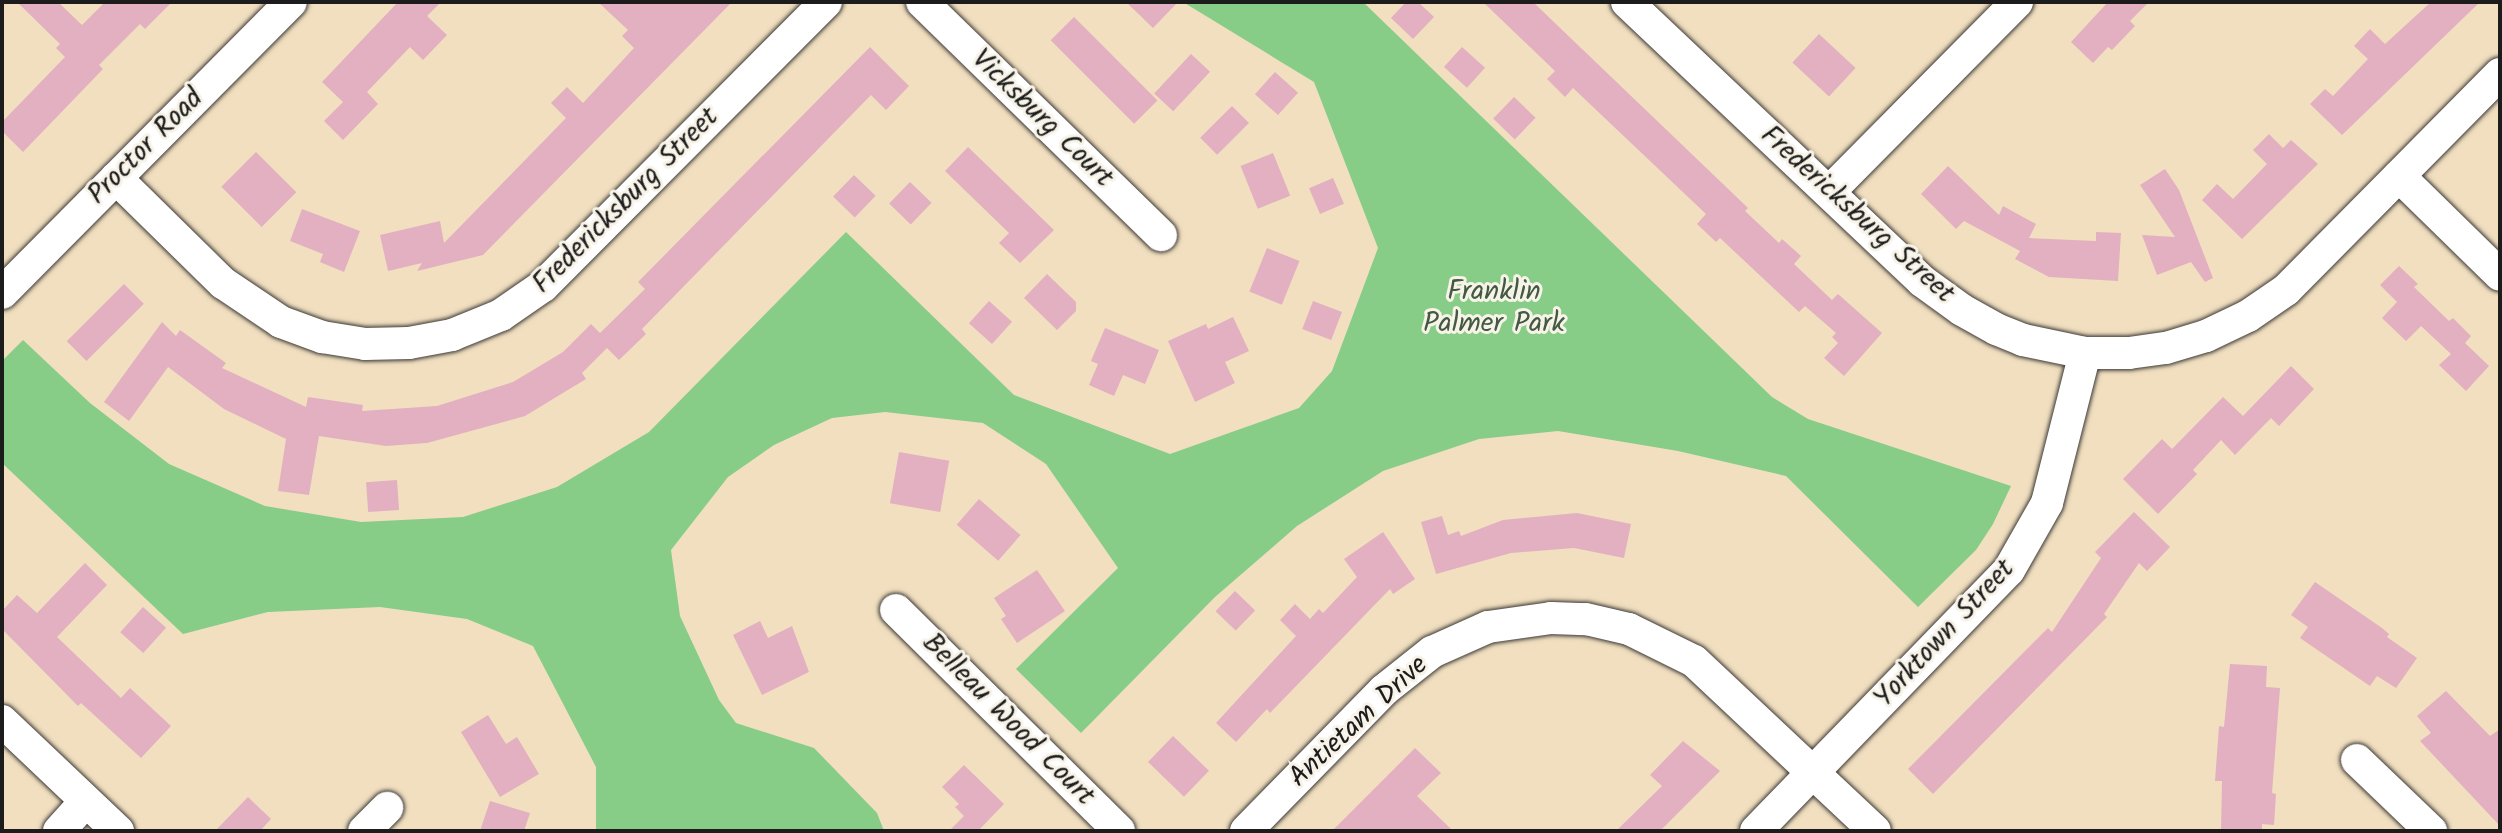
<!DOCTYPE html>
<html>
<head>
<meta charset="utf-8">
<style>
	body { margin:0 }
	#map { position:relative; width:2502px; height:833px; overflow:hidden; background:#f1dfc0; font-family:Kalam,sans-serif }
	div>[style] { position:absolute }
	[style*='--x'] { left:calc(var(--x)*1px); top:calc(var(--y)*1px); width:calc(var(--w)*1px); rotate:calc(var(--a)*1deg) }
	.green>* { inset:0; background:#87cc87 }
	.building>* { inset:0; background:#e2b0c1; transform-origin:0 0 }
	.roads { filter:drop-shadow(0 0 2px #3c3935) drop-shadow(0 0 2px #3c3935) }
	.street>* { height:32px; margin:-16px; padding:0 16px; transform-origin:16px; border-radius:16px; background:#fff }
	span { translate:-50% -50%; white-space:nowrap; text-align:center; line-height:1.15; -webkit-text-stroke:6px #f7f3e8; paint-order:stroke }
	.street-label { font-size:28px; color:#1c1c1c }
	.park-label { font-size:28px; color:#415a41 }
	.frame { position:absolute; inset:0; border:4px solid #1c1c1c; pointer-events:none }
</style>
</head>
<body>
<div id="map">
	<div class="green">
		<div style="clip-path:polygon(1183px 2px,1363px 2px,1772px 397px,1808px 419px,2011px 486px,1993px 524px,1976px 550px,1918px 607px,1786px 476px,1678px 451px,1558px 431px,1479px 439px,1383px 471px,1297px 526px,1215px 597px,1081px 733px,1016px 669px,1118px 568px,1046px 464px,983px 423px,885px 412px,832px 418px,774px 445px,728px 477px,671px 550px,680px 616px,719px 700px,736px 723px,814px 748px,877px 813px,884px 831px,596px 831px,596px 767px,533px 646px,467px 619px,380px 607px,268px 612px,183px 634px,2px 463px,2px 361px,23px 340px,90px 403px,169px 464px,265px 506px,361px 522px,463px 517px,557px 487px,649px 432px,846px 232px,1014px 395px,1170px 454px,1299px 408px,1332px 371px,1378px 248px,1314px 82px)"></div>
	</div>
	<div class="building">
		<div style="clip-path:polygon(17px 2px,58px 2px,82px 25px,105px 2px,172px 2px,145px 29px,140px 24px,99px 65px,103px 69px,23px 152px,2px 131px,2px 122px,65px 57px,56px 48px,60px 44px)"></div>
		<div style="clip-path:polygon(398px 2px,441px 2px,427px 16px,447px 35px,423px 60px,410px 47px,367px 92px,378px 104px,343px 140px,324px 121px,343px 102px,322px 82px)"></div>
		<div style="clip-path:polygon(598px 2px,732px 2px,483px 255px,417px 271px,422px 263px,388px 271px,380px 235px,440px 221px,444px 243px,566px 118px,551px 103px,567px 87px,583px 103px,634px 48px,622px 36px,628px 30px)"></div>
		<div style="clip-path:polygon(1126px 2px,1178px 2px,1153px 28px)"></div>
		<div style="clip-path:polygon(1406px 2px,1418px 2px,1434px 17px,1413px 39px,1391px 18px)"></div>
		<div style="clip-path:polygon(1483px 2px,1533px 2px,1723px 184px,1748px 208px,1745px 211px,1779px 243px,1782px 239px,1801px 256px,1794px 264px,1832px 300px,1838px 294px,1882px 333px,1844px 376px,1824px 358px,1838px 343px,1832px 337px,1836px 333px,1805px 306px,1799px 312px,1720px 238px,1716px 242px,1697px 224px,1706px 214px,1573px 88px,1565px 97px,1547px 79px,1555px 71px)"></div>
		<div style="clip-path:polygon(2108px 2px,2149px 2px,2130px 21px,2135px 26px,2112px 50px,2108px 47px,2093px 63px,2071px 42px)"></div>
		<div style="clip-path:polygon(2431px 2px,2480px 2px,2342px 135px,2310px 104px,2325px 89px,2333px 96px,2368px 59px,2354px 46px,2370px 29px,2385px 44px)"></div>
		<div style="left:1074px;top:17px;width:118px;height:33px;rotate:45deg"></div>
		<div style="left:1819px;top:34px;width:50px;height:39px;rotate:43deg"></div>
		<div style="clip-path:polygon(870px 47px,909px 86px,886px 110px,871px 95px,642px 329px,646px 334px,619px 360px,607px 348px,582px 373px,586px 379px,525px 416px,427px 443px,386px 446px,319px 436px,309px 495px,278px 491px,286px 439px,224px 409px,168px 367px,129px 421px,104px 402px,162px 322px,176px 336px,180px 330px,226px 363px,222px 368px,306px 407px,308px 397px,363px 405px,362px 411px,437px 406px,513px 382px,563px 352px,591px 324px,600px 333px,645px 289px,638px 282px)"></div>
		<div style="left:1462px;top:47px;width:31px;height:27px;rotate:42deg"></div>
		<div style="left:1191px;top:54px;width:26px;height:54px;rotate:43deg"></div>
		<div style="left:1275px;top:72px;width:31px;height:30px;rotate:42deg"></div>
		<div style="left:1514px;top:97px;width:30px;height:30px;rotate:44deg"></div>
		<div style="left:1232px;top:106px;width:24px;height:45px;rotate:45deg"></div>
		<div style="clip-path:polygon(2269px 134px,2283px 148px,2291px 140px,2318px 164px,2242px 239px,2202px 200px,2217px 184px,2233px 199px,2267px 164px,2253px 150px)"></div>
		<div style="clip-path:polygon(968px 147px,1054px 230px,1020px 263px,999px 243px,1009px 233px,945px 171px)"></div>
		<div style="left:256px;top:152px;width:57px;height:49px;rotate:45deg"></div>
		<div style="left:1273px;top:153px;width:46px;height:35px;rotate:68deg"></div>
		<div style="clip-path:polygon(1948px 166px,1999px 215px,2003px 206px,2036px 224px,2029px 238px,2096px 241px,2096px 232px,2121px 233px,2118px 281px,2049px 277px,2015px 259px,2020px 251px,1964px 221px,1956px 229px,1921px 194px)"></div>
		<div style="clip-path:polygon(2165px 169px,2179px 190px,2213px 278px,2205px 282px,2191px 262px,2157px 275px,2142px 235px,2175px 237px,2140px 185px)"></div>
		<div style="left:854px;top:175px;width:30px;height:30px;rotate:44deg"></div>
		<div style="left:1333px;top:178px;width:28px;height:26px;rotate:67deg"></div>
		<div style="left:910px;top:182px;width:30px;height:30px;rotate:44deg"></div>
		<div style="clip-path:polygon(302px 209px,360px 231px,344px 272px,320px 262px,323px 254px,290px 241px)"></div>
		<div style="left:1267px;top:248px;width:35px;height:47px;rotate:22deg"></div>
		<div style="clip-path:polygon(2399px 266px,2418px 284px,2414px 287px,2449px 321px,2453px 318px,2471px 336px,2465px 343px,2489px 366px,2466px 391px,2439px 365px,2451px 354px,2421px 326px,2406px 341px,2382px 318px,2397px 302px,2380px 285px)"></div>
		<div style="clip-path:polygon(1047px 274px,1076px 302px,1076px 311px,1057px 330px,1024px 298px)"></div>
		<div style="left:124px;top:284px;width:28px;height:81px;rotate:45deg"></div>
		<div style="left:989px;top:301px;width:31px;height:30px;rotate:42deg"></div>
		<div style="left:1313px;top:301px;width:31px;height:30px;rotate:21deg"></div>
		<div style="clip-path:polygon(1233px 317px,1249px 351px,1225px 362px,1235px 383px,1195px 402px,1168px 341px,1206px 324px,1208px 329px)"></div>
		<div style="clip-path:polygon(1105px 328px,1159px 350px,1145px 384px,1123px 375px,1114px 396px,1089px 385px,1098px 364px,1091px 361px)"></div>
		<div style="clip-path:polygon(2291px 366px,2314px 389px,2279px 426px,2271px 418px,2235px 455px,2221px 440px,2193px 470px,2197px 474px,2158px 514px,2123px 479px,2162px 439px,2172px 449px,2223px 397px,2243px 416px)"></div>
		<div style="left:899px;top:452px;width:51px;height:52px;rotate:10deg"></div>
		<div style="left:397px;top:480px;width:30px;height:31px;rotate:86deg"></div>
		<div style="left:979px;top:499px;width:55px;height:34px;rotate:41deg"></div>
		<div style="clip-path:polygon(2134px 512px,2170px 547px,2147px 571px,2139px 563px,2104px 614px,2107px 617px,1933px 794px,1908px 769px,2048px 628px,2052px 632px,2101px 558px,2095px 552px)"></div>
		<div style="clip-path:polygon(1577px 513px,1631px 524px,1624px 558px,1574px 548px,1511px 553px,1436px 574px,1421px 522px,1442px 516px,1448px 535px,1459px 531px,1461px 536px,1503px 520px)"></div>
		<div style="clip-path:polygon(1383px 532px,1415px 579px,1393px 594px,1390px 589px,1270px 713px,1267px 709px,1236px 742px,1216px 723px,1296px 636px,1280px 620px,1295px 604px,1310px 619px,1319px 609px,1323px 613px,1357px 577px,1344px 559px)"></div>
		<div style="clip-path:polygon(85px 563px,107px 585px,57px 637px,121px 698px,130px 688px,171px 726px,141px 758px,81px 703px,78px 706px,2px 629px,2px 611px,17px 595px,37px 613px)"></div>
		<div style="clip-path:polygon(1037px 570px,1065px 611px,1017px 643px,1001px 619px,1006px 616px,994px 598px)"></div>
		<div style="clip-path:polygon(2315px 582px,2382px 628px,2389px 634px,2387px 637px,2417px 658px,2396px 688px,2377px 676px,2370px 686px,2300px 638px,2308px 627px,2291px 615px)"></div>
		<div style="left:1235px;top:591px;width:28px;height:28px;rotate:44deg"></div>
		<div style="left:143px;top:607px;width:31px;height:34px;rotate:42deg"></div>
		<div style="clip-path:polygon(760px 621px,768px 638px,792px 626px,809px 672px,762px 695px,733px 635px)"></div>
		<div style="clip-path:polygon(2230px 664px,2267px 666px,2266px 687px,2280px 688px,2272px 793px,2276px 794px,2274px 825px,2262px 824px,2262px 831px,2221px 831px,2222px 781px,2215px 781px,2219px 726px,2224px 727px)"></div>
		<div style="clip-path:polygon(2446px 691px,2490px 736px,2500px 729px,2500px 826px,2420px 741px,2431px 733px,2417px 716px)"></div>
		<div style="clip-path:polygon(488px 715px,506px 744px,517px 737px,539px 774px,500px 797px,461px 732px)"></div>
		<div style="left:1173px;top:736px;width:50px;height:36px;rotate:44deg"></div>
		<div style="clip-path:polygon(1683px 741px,1720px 771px,1660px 831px,1616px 831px,1662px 786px,1650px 775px)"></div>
		<div style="clip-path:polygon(1415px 748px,1441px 773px,1417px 796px,1453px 831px,1332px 831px)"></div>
		<div style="clip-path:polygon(964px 765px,1004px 804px,978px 831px,949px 831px,964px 816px,955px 807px,959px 804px,942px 787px)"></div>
		<div style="clip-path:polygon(248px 797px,271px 819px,260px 831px,215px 831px)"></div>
		<div style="clip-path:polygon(490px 801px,530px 813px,524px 831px,480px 831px)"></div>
	</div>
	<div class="roads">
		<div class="street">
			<div style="--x:922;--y:2;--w:334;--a:44.3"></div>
			<div style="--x:1627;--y:2;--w:406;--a:43.4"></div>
			<div style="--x:1922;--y:281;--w:49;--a:35.9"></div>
			<div style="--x:1962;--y:310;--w:39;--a:29"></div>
			<div style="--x:1996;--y:329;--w:29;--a:22"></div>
			<div style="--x:2023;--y:340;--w:63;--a:11.8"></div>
			<div style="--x:2085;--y:353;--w:44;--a:0"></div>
			<div style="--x:2129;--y:353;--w:37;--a:-8"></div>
			<div style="--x:2166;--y:348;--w:42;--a:-16.7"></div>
			<div style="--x:2206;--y:336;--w:47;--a:-25.5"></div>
			<div style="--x:2248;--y:316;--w:46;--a:-34.4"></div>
			<div style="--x:2286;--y:290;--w:304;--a:-45.3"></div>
			<div style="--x:2399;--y:176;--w:141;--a:44.4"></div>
			<div style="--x:116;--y:178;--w:150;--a:44.5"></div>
			<div style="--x:223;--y:283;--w:70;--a:33.9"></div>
			<div style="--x:281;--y:322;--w:44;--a:20.1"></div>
			<div style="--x:322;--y:337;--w:44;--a:9.2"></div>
			<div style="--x:365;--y:344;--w:44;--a:-1.3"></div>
			<div style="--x:409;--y:343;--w:44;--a:-10.5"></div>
			<div style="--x:452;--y:335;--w:53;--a:-22.2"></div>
			<div style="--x:501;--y:315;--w:51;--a:-34.6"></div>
			<div style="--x:543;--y:286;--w:401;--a:-45.1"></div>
			<div style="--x:1830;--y:191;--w:266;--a:-45.3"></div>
			<div style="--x:2;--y:293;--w:410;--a:-45.2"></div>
			<div style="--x:896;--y:610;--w:314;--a:44.7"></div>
			<div style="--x:2;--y:721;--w:160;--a:43.5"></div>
			<div style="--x:2357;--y:760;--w:103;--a:43.8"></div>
			<div style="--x:59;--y:831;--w:40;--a:-48"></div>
			<div style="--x:364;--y:831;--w:33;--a:-45"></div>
			<div style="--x:1246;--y:831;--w:197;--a:-45.6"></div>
			<div style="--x:1384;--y:690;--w:61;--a:-38.4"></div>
			<div style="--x:1432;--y:652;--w:61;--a:-24.1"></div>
			<div style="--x:1488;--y:627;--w:64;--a:-8.1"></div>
			<div style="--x:1551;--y:618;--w:35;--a:2"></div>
			<div style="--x:1586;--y:619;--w:44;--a:13.1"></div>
			<div style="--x:1629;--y:629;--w:72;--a:26.2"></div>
			<div style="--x:1694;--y:661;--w:248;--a:43.2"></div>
			<div style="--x:1756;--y:831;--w:363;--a:-45.9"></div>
			<div style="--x:2009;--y:570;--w:77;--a:-60.4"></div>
			<div style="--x:2047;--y:503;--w:155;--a:-75.8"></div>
		</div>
	</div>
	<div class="street-label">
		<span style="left:1042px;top:119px;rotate:44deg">Vicksburg Court</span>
		<span style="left:146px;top:147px;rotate:-45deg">Proctor Road</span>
		<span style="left:626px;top:201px;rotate:-45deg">Fredericksburg Street</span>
		<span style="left:1857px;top:215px;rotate:42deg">Fredericksburg Street</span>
		<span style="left:1945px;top:634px;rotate:-47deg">Yorktown Street</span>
		<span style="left:1008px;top:720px;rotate:45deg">Belleau Wood Court</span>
		<span style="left:1359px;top:722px;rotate:-43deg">Antietam Drive</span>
	</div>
	<div class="park-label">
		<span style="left:1494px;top:308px">Franklin<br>Palmer Park</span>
	</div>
	<div class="frame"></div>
</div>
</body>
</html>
